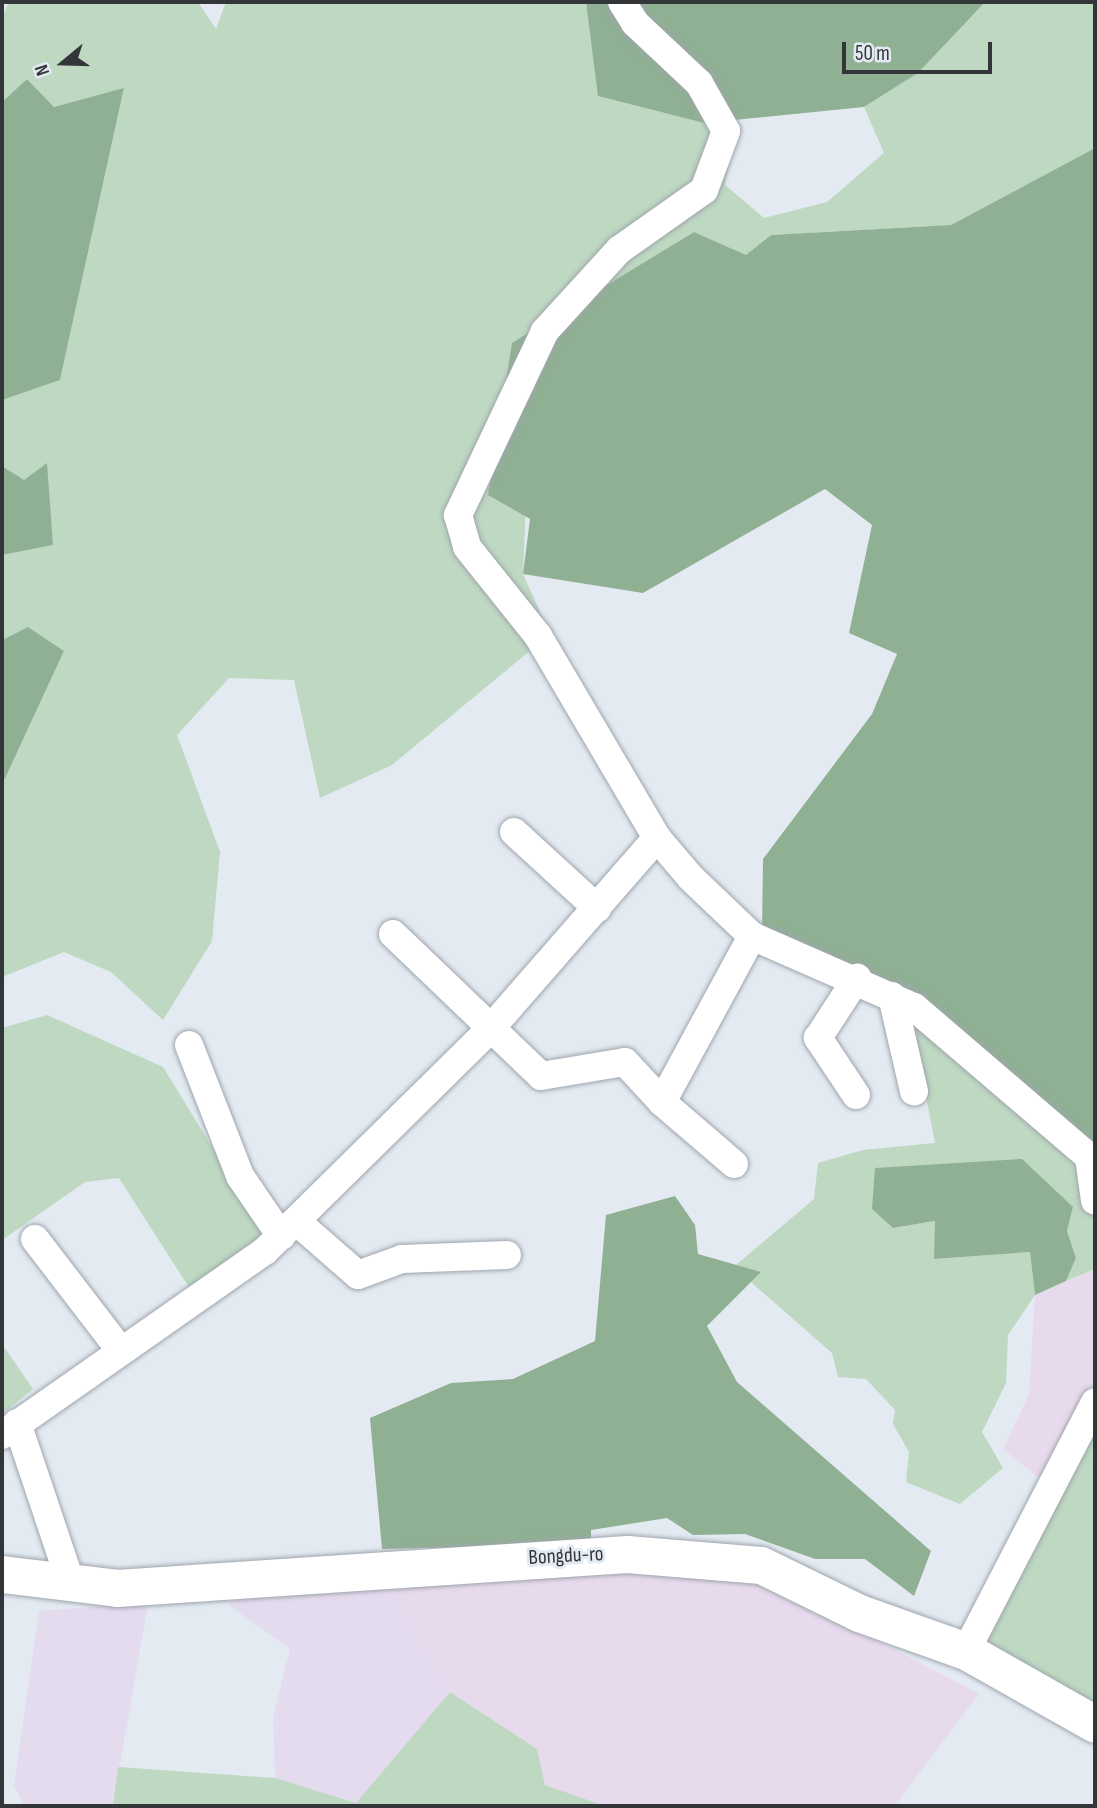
<!DOCTYPE html>
<html>
<head>
<meta charset="utf-8">
<style>
	body { margin:0 }
	#map { position:relative; width:1097px; height:1808px; overflow:hidden; background:#e3eaf2; font-family:"Sofia Sans Condensed",sans-serif }
	div>[style] { position:absolute }
	[style*='--x'] { left:calc(var(--x)*1px); top:calc(var(--y)*1px); width:calc(var(--w)*1px); rotate:calc(var(--a)*1deg) }
	.commercial>* { inset:0; background:#e5dbef }
	.industrial>* { inset:0; background:#e8daed }
	.green>* { inset:0; background:#bed8c1 }
	.forest>* { inset:0; background:#90b094 }
	.roads { filter:drop-shadow(0 0 2px #9fa5ad) drop-shadow(0 0 2px #9fa5ad) }
	.minor>* { height:28px; margin:-14px; padding:0 14px; transform-origin:14px; border-radius:14px; background:#fff }
	.major>* { height:37px; margin:-18.5px; padding:0 18.5px; transform-origin:18.5px; border-radius:18.5px; background:#fff }
	span { translate:-50% -50%; white-space:nowrap; text-align:center; line-height:1.15; -webkit-text-stroke:6px #e3eaf2; paint-order:stroke }
	.street-label { font-size:21px; color:#333639 }
	.frame { position:absolute; inset:0; border:4px solid #333639; pointer-events:none }
	.north { position:absolute; left:28px; top:28px; width:70px; height:70px; -webkit-text-stroke:5px #e3eaf2; paint-order:stroke; rotate:251deg; font-size:19px; font-weight:700; line-height:28px; text-align:center; color:#333639 }
	.north::after { content:''; display:block; margin:auto; width:24px; height:32px; background:#333639; clip-path:polygon(50% 0,100% 100%,50% 72%,0 100%) }
	.scale { position:absolute; left:842px; top:42px; width:150px; height:32px; box-sizing:border-box; border:4px solid #333639; border-top:0; padding-left:9px; font-size:21px; line-height:24px; white-space:nowrap; color:#333639; -webkit-text-stroke:5px #e3eaf2; paint-order:stroke }
</style>
</head>
<body>
<div id="map">
	<div class="commercial">
		<div style="clip-path:polygon(383px 1577px,450px 1692px,356px 1803px,275px 1778px,273px 1718px,290px 1649px,229px 1605px,243px 1591px)"></div>
		<div style="clip-path:polygon(148px 1603px,113px 1806px,24px 1806px,14px 1785px,39px 1611px)"></div>
	</div>
	<div class="industrial">
		<div style="clip-path:polygon(1095px 1269px,1095px 1425px,1057px 1493px,1003px 1449px,1029px 1395px,1035px 1295px)"></div>
		<div style="clip-path:polygon(625px 1564px,763px 1581px,979px 1694px,894px 1806px,605px 1806px,545px 1785px,537px 1749px,450px 1692px,383px 1577px)"></div>
	</div>
	<div class="green">
		<div style="clip-path:polygon(9px 2px,198px 2px,216px 29px,226px 2px,586px 2px,599px 96px,704px 123px,737px 122px,725px 185px,764px 218px,827px 202px,884px 153px,864px 107px,918px 73px,984px 2px,1095px 2px,1095px 148px,951px 225px,771px 235px,746px 255px,694px 232px,533px 334px,523px 574px,550px 634px,392px 765px,320px 798px,294px 680px,229px 678px,177px 735px,220px 852px,212px 941px,163px 1020px,111px 972px,64px 952px,2px 977px,2px 785px,64px 651px,28px 627px,2px 640px,2px 555px,53px 545px,46px 464px,24px 480px,2px 466px,2px 400px,60px 380px,124px 89px,54px 107px,27px 79px,2px 102px,2px 17px)"></div>
		<div style="clip-path:polygon(910px 1014px,1095px 1156px,1095px 1269px,1066px 1281px,1076px 1258px,1067px 1231px,1073px 1207px,942px 1168px,875px 1168px,894px 1228px,936px 1221px,934px 1259px,1030px 1252px,1035px 1295px,1008px 1335px,1006px 1383px,982px 1432px,1003px 1468px,960px 1504px,906px 1482px,909px 1452px,893px 1424px,895px 1410px,866px 1379px,838px 1377px,832px 1353px,751px 1282px,760px 1272px,736px 1265px,814px 1199px,818px 1163px,863px 1150px,935px 1143px)"></div>
		<div style="clip-path:polygon(47px 1015px,163px 1067px,266px 1235px,190px 1289px,119px 1178px,85px 1182px,2px 1240px,2px 1028px)"></div>
		<div style="clip-path:polygon(2px 1344px,33px 1389px,2px 1414px,2px 1343px)"></div>
		<div style="clip-path:polygon(1095px 1425px,1095px 1704px,982px 1647px)"></div>
		<div style="clip-path:polygon(450px 1692px,537px 1749px,545px 1785px,605px 1806px,113px 1806px,118px 1767px,275px 1778px,356px 1803px)"></div>
	</div>
	<div class="forest">
		<div style="clip-path:polygon(586px 2px,985px 2px,918px 73px,864px 107px,704px 123px,598px 96px)"></div>
		<div style="clip-path:polygon(27px 79px,54px 107px,124px 88px,60px 380px,2px 400px,2px 102px)"></div>
		<div style="clip-path:polygon(1095px 148px,1095px 1156px,1020px 1081px,762px 931px,763px 859px,872px 714px,897px 654px,849px 633px,872px 525px,825px 489px,643px 593px,523px 574px,530px 519px,488px 495px,512px 343px,694px 232px,746px 255px,771px 235px,951px 225px)"></div>
		<div style="clip-path:polygon(47px 463px,53px 545px,2px 555px,2px 466px,24px 480px)"></div>
		<div style="clip-path:polygon(28px 627px,64px 651px,2px 785px,2px 640px)"></div>
		<div style="clip-path:polygon(1022px 1159px,1073px 1207px,1067px 1231px,1076px 1258px,1066px 1281px,1035px 1295px,1030px 1252px,934px 1259px,935px 1221px,893px 1228px,872px 1209px,875px 1168px)"></div>
		<div style="clip-path:polygon(675px 1196px,695px 1225px,698px 1254px,761px 1272px,707px 1326px,737px 1382px,931px 1551px,914px 1596px,865px 1559px,815px 1559px,745px 1534px,693px 1535px,667px 1518px,591px 1530px,591px 1544px,382px 1549px,370px 1418px,451px 1383px,513px 1379px,595px 1341px,606px 1215px)"></div>
	</div>
	<div class="roads">
		<div class="minor">
			<div style="--x:622;--y:2;--w:25;--a:58"></div>
			<div style="--x:635;--y:23;--w:88;--a:43.2"></div>
			<div style="--x:699;--y:83;--w:55;--a:60.6"></div>
			<div style="--x:726;--y:131;--w:63;--a:110.4"></div>
			<div style="--x:704;--y:190;--w:104;--a:144.8"></div>
			<div style="--x:619;--y:250;--w:110;--a:132.4"></div>
			<div style="--x:545;--y:331;--w:204;--a:115.3"></div>
			<div style="--x:458;--y:515;--w:33;--a:74"></div>
			<div style="--x:467;--y:547;--w:114;--a:51.4"></div>
			<div style="--x:538;--y:636;--w:234;--a:59.5"></div>
			<div style="--x:657;--y:838;--w:52;--a:49.6"></div>
			<div style="--x:691;--y:878;--w:84;--a:43.6"></div>
			<div style="--x:752;--y:936;--w:177;--a:23.7"></div>
			<div style="--x:914;--y:1007;--w:230;--a:40.6"></div>
			<div style="--x:1089;--y:1157;--w:44;--a:82.2"></div>
			<div style="--x:514;--y:832;--w:113;--a:42.5"></div>
			<div style="--x:393;--y:934;--w:205;--a:43.8"></div>
			<div style="--x:541;--y:1076;--w:85;--a:-9.5"></div>
			<div style="--x:625;--y:1062;--w:54;--a:47.2"></div>
			<div style="--x:892;--y:996;--w:98;--a:77"></div>
			<div style="--x:189;--y:1045;--w:141;--a:68.7"></div>
			<div style="--x:240;--y:1176;--w:73;--a:55.7"></div>
			<div style="--x:856;--y:1095;--w:69;--a:-123.7"></div>
			<div style="--x:818;--y:1038;--w:72;--a:-57"></div>
			<div style="--x:734;--y:1164;--w:95;--a:-139.3"></div>
			<div style="--x:662;--y:1102;--w:189;--a:-61.5"></div>
			<div style="--x:296;--y:1221;--w:82;--a:41.1"></div>
			<div style="--x:358;--y:1275;--w:47;--a:-20"></div>
			<div style="--x:402;--y:1259;--w:105;--a:-2.2"></div>
			<div style="--x:35;--y:1239;--w:141;--a:52.5"></div>
			<div style="--x:17;--y:1423;--w:169;--a:71.4"></div>
			<div style="--x:2;--y:1435;--w:321;--a:-35"></div>
			<div style="--x:265;--y:1251;--w:319;--a:-44.6"></div>
			<div style="--x:492;--y:1027;--w:251;--a:-48.9"></div>
			<div style="--x:966;--y:1651;--w:280;--a:-62.6"></div>
		</div>
		<div class="major">
			<div style="--x:2;--y:1574;--w:116;--a:6.9"></div>
			<div style="--x:117;--y:1588;--w:511;--a:-3.81"></div>
			<div style="--x:627;--y:1554;--w:134;--a:4.7"></div>
			<div style="--x:761;--y:1565;--w:109;--a:26.1"></div>
			<div style="--x:859;--y:1613;--w:114;--a:19.6"></div>
			<div style="--x:966;--y:1651;--w:148;--a:29.5"></div>
		</div>
	</div>
	<div class="street-label">
		<span style="left:566px;top:1556px;rotate:-3deg">Bongdu-ro</span>
	</div>
	<div class="frame"></div>
	<div class="north">N</div>
	<div class="scale">50 m</div>
</div>
</body>
</html>
